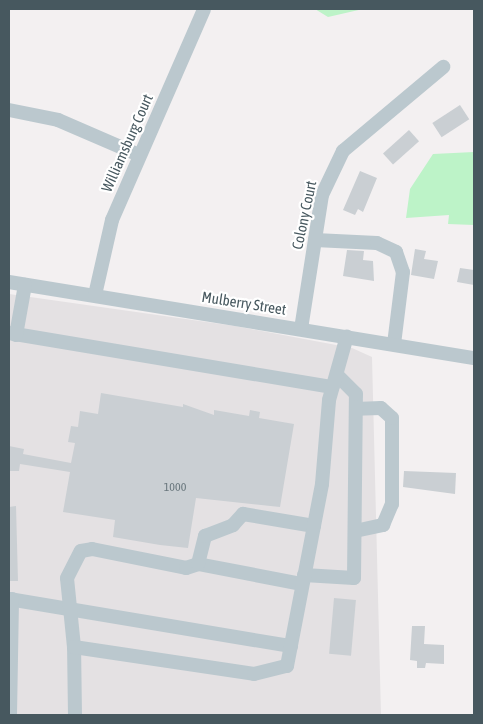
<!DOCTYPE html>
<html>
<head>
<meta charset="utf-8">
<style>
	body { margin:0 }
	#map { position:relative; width:483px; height:724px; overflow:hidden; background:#f3f0f1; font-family:"Asap Condensed",sans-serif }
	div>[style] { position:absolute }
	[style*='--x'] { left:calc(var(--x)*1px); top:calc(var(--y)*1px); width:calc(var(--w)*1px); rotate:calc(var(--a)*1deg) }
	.education>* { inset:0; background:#e4e1e3 }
	.green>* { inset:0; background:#bdf3c8 }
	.building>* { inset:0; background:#cacfd3; transform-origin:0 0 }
	.minor>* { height:14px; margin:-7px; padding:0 7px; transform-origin:7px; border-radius:7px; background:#bbc8ce }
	span { translate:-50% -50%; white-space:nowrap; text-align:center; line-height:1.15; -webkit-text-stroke:4.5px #fff; paint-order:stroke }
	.number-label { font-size:12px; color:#68767c }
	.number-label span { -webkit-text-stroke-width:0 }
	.street-label { font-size:15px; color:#47585f }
	.frame { position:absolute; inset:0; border:10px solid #47585f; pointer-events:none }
</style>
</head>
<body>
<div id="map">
	<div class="education">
		<div style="clip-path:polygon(9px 294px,235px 326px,352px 348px,372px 357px,381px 715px,9px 715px)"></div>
	</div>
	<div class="green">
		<div style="clip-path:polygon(315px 9px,363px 9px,328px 17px)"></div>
		<div style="clip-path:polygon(474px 152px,474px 225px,448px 224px,449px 215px,406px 218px,410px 189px,433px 154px)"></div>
	</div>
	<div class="building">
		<div style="left:460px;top:105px;width:17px;height:33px;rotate:57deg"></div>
		<div style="left:409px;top:130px;width:15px;height:35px;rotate:48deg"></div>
		<div style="clip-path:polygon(360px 171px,377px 178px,363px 212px,358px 209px,355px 215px,343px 210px)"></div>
		<div style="clip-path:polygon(415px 249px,426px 251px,424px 259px,438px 261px,434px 279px,411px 275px)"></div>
		<div style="clip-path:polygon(347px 250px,364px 251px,363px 260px,373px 261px,374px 281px,343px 276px)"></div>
		<div style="clip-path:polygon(460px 268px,474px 270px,474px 285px,457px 282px)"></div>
		<div style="clip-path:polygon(101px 393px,183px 407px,183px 404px,214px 415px,214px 410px,249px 416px,250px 410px,260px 412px,259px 418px,294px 424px,280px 507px,196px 498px,188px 548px,160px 545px,113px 537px,115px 520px,63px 512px,70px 472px,20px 464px,19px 471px,9px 471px,9px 446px,24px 449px,23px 454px,71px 463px,75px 443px,68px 442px,71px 426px,78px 427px,80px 411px,98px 414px)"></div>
		<div style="clip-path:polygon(404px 471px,456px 473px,455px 494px,403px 487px)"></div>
		<div style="clip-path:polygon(16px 506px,18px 581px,9px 581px,9px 507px)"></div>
		<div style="left:334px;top:598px;width:22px;height:56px;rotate:5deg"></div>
		<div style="clip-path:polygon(412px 626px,425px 626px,424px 644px,444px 645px,444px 664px,426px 663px,425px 668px,417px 668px,417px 661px,410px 660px)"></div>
	</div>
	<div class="minor">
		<div style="--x:9;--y:110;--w:50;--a:11.5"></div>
		<div style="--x:58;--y:120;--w:88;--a:23.4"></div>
		<div style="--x:315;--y:240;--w:62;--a:2.8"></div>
		<div style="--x:377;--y:243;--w:21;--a:25"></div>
		<div style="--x:396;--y:252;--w:21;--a:71"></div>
		<div style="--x:403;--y:272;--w:73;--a:97.1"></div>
		<div style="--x:9;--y:282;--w:471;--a:9.3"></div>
		<div style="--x:95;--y:295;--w:77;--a:-77.2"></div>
		<div style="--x:112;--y:220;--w:230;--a:-66.4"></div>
		<div style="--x:301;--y:329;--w:136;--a:-81.1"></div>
		<div style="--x:322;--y:195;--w:49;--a:-64.5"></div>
		<div style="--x:343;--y:151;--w:131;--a:-40"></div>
		<div style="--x:9;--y:333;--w:328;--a:9.5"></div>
		<div style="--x:16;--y:335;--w:51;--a:-79.8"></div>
		<div style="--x:355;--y:531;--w:29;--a:-12"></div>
		<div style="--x:383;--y:525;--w:23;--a:-67"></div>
		<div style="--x:392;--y:504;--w:86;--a:-90"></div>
		<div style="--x:392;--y:418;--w:15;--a:-138"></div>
		<div style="--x:381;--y:408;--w:25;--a:178"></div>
		<div style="--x:198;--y:564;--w:106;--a:10.9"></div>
		<div style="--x:304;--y:575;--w:50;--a:3.4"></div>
		<div style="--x:354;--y:578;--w:184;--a:-89.4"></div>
		<div style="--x:356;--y:394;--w:27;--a:-135"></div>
		<div style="--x:9;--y:599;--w:286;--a:9.5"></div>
		<div style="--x:74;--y:647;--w:69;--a:-95.8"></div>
		<div style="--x:67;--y:578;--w:30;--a:-63"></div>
		<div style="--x:81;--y:551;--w:11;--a:-10"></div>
		<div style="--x:92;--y:549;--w:96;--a:11.4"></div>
		<div style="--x:186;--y:568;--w:13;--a:-18"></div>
		<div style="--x:198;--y:564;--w:29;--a:-76"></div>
		<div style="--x:205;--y:536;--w:30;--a:-21"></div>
		<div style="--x:233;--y:525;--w:15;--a:-48"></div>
		<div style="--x:243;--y:514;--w:72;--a:9.6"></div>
		<div style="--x:10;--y:715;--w:116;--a:-89"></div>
		<div style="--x:75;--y:715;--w:68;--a:-90.8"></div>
		<div style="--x:74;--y:647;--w:182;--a:8.5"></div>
		<div style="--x:254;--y:674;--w:34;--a:-14"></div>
		<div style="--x:287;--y:666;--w:185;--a:-79.1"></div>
		<div style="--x:322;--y:484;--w:84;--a:-85.2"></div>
		<div style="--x:329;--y:400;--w:66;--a:-74.3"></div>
	</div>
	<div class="number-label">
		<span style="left:175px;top:488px">1000</span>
	</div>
	<div class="street-label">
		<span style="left:127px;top:143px;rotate:-66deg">Williamsburg Court</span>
		<span style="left:304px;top:215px;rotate:-78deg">Colony Court</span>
		<span style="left:244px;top:303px;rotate:9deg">Mulberry Street</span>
	</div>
	<div class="frame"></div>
</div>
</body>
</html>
